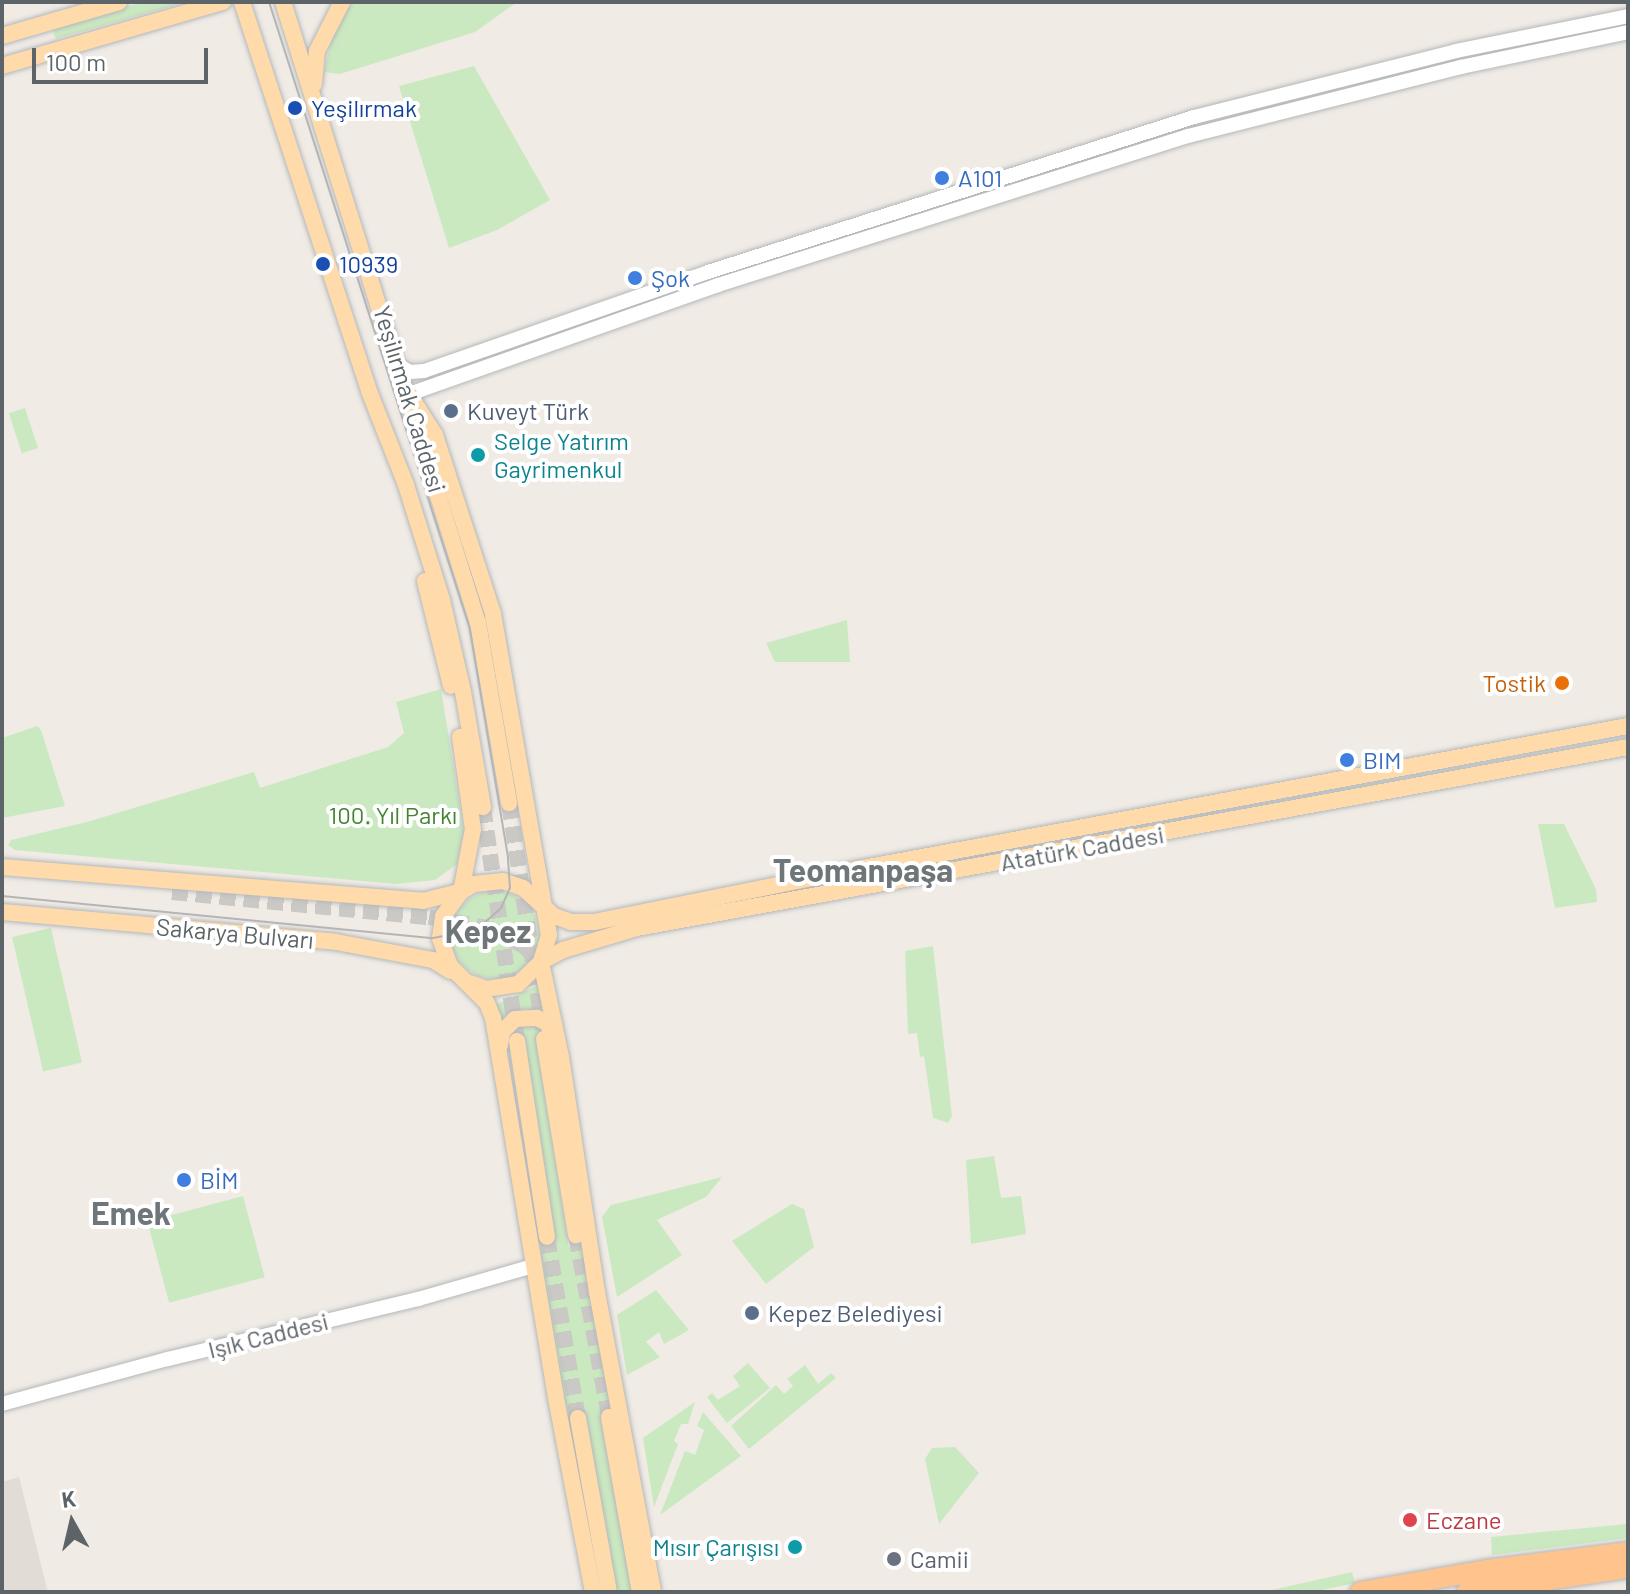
<!DOCTYPE html>
<html>
<head>
<meta charset="utf-8">
<style>
	body { margin:0 }
	#map { position:relative; width:1630px; height:1594px; overflow:hidden; background:#f0ebe5; font-family:Barlow,sans-serif }
	div>[style] { position:absolute }
	[style*='--x'] { left:calc(var(--x)*1px); top:calc(var(--y)*1px); width:calc(var(--w)*1px); rotate:calc(var(--a)*1deg) }
	.education>* { inset:0; background:#e2dcd6 }
	.green>* { inset:0; background:#cbe9c0; transform-origin:0 0 }
	.round { border-radius:50% }
	.major-tunnel>* { height:16px; margin-top:-8px; transform-origin:0; background:repeating-linear-gradient(90deg,#cbc9c6 0 16px,transparent 0 24px) }
	.roads { filter:drop-shadow(0 0 2px #b3b8bb) drop-shadow(0 0 2px #b3b8bb) }
	.minor>* { height:14px; margin:-7px; padding:0 7px; transform-origin:7px; border-radius:7px; background:#fff }
	.major>* { height:16px; margin:-8px; padding:0 8px; transform-origin:8px; border-radius:8px; background:#ffdbab }
	.highway>* { height:20px; margin:-10px; padding:0 10px; transform-origin:10px; border-radius:10px; background:#ffc38d }
	.tram>* { height:2px; margin:-1px; padding:0 1px; transform-origin:1px; border-radius:1px; background:#b4b5b6 }
	.dots>* { width:22px; height:22px; translate:-50% -50%; box-sizing:border-box; border:4px solid #fff; border-radius:50% }
	span { translate:-50% -50%; white-space:nowrap; text-align:center; line-height:1.15; -webkit-text-stroke:8px #fff; paint-order:stroke }
	.transit-label { font-size:24px; color:#164399 }
	.left { translate:0 -50%; text-align:left }
	.shop-label { font-size:24px; color:#366cbe }
	.street-label { font-size:24px; color:#5d6467 }
	.service-label { font-size:24px; color:#4e5e75 }
	.culture-label { font-size:24px; color:#0d838f }
	.right { translate:-100% -50%; text-align:right }
	.food-label { font-size:24px; color:#c56008 }
	.park-label { font-size:24px; color:#42832f }
	.health-label { font-size:24px; color:#be3a42 }
	.worship-label { font-size:24px; color:#5b616d }
	.district-label { font-size:32px; color:#6e7679; font-weight:700 }
	.frame { position:absolute; inset:0; border:4px solid #5d6467; pointer-events:none }
	.north { position:absolute; left:32px; top:1482px; width:80px; height:80px; -webkit-text-stroke:6px #fff; paint-order:stroke; rotate:352deg; font-size:22px; font-weight:700; line-height:32px; text-align:center; color:#5d6467 }
	.north::after { content:''; display:block; margin:auto; width:28px; height:36px; background:#5d6467; clip-path:polygon(50% 0,100% 100%,50% 72%,0 100%) }
	.scale { position:absolute; left:32px; top:48px; width:176px; height:36px; box-sizing:border-box; border:4px solid #5d6467; border-top:0; padding-left:10px; font-size:24px; line-height:28px; white-space:nowrap; color:#5d6467; -webkit-text-stroke:6px #fff; paint-order:stroke }
</style>
</head>
<body>
<div id="map">
	<div class="education">
		<div style="clip-path:polygon(19px 1477px,47px 1589px,48px 1592px,2px 1592px,2px 1482px)"></div>
	</div>
	<div class="green">
		<div style="clip-path:polygon(142px 2px,186px 2px,56px 39px,52px 29px)"></div>
		<div style="clip-path:polygon(353px 2px,517px 2px,475px 32px,340px 74px,324px 72px,333px 32px)"></div>
		<div style="clip-path:polygon(474px 66px,550px 200px,497px 230px,449px 248px,399px 86px)"></div>
		<div style="left:25px;top:408px;width:42px;height:17px;rotate:72deg"></div>
		<div style="clip-path:polygon(847px 620px,850px 662px,775px 662px,766px 643px)"></div>
		<div style="clip-path:polygon(441px 689px,464px 832px,457px 864px,435px 880px,396px 884px,15px 850px,8px 845px,11px 840px,87px 822px,254px 772px,260px 788px,388px 747px,404px 733px,396px 702px)"></div>
		<div style="clip-path:polygon(37px 726px,41px 730px,65px 806px,2px 818px,2px 738px)"></div>
		<div style="clip-path:polygon(1538px 824px,1564px 824px,1596px 889px,1597px 902px,1555px 908px)"></div>
		<div class="round" style="left:451px;top:891px;width:88px;height:88px"></div>
		<div style="left:51px;top:928px;width:138px;height:40px;rotate:77deg"></div>
		<div style="clip-path:polygon(933px 946px,952px 1116px,948px 1123px,933px 1118px,924px 1056px,920px 1057px,917px 1033px,908px 1034px,905px 951px)"></div>
		<div style="clip-path:polygon(542px 983px,546px 1015px,526px 1009px,514px 1012px,502px 1022px,496px 1005px)"></div>
		<div style="clip-path:polygon(524px 1022px,545px 1028px,537px 1048px,569px 1247px,582px 1246px,614px 1427px,602px 1429px,633px 1592px,614px 1592px,581px 1427px,569px 1430px,539px 1252px,551px 1250px,520px 1051px,507px 1052px,509px 1032px)"></div>
		<div style="clip-path:polygon(994px 1156px,1001px 1198px,1021px 1196px,1026px 1234px,971px 1244px,966px 1160px)"></div>
		<div style="clip-path:polygon(722px 1177px,706px 1197px,657px 1220px,682px 1255px,617px 1297px,602px 1217px,611px 1205px)"></div>
		<div style="left:243px;top:1196px;width:84px;height:99px;rotate:75deg"></div>
		<div style="clip-path:polygon(792px 1204px,804px 1209px,814px 1247px,766px 1284px,732px 1241px)"></div>
		<div style="clip-path:polygon(656px 1290px,689px 1330px,664px 1344px,659px 1332px,646px 1342px,660px 1357px,627px 1375px,617px 1315px)"></div>
		<div style="clip-path:polygon(748px 1363px,770px 1388px,727px 1423px,707px 1397px,712px 1393px,718px 1400px,740px 1386px,733px 1376px)"></div>
		<div style="clip-path:polygon(805px 1365px,818px 1384px,831px 1373px,836px 1378px,749px 1449px,731px 1426px,776px 1385px,784px 1394px,793px 1386px,787px 1379px)"></div>
		<div style="clip-path:polygon(695px 1402px,688px 1424px,681px 1424px,674px 1441px,678px 1444px,654px 1507px,643px 1438px)"></div>
		<div style="clip-path:polygon(703px 1412px,741px 1456px,660px 1515px,685px 1451px,695px 1455px,704px 1430px,697px 1426px)"></div>
		<div style="clip-path:polygon(955px 1447px,979px 1473px,939px 1524px,925px 1459px,932px 1448px)"></div>
		<div style="clip-path:polygon(1628px 1524px,1628px 1538px,1492px 1555px,1491px 1537px)"></div>
		<div style="clip-path:polygon(1352px 1572px,1355px 1583px,1313px 1592px,1263px 1592px)"></div>
	</div>
	<div class="major-tunnel">
		<div style="--x:509;--y:803;--w:229;--a:81.4"></div>
		<div style="--x:483;--y:807;--w:236;--a:81.7"></div>
		<div style="--x:172;--y:892;--w:258;--a:5.6"></div>
		<div style="--x:429;--y:917;--w:60;--a:10.6"></div>
		<div style="--x:488;--y:928;--w:40;--a:26.6"></div>
		<div style="--x:524;--y:946;--w:33;--a:46"></div>
		<div style="--x:576;--y:1235;--w:185;--a:79.7"></div>
		<div style="--x:547;--y:1237;--w:184;--a:80.3"></div>
	</div>
	<div class="roads">
		<div class="minor">
			<div style="--x:398;--y:365;--w:14;--a:30"></div>
			<div style="--x:410;--y:372;--w:14;--a:-4"></div>
			<div style="--x:424;--y:371;--w:301;--a:-19.2"></div>
			<div style="--x:708;--y:272;--w:510;--a:-17.69"></div>
			<div style="--x:1194;--y:117;--w:270;--a:-14.1"></div>
			<div style="--x:1456;--y:51;--w:176;--a:-11.5"></div>
			<div style="--x:409;--y:394;--w:328;--a:-19.4"></div>
			<div style="--x:718;--y:285;--w:493;--a:-17.6"></div>
			<div style="--x:1188;--y:136;--w:282;--a:-14.2"></div>
			<div style="--x:1461;--y:67;--w:171;--a:-11.8"></div>
			<div style="--x:2;--y:1404;--w:172;--a:-15.2"></div>
			<div style="--x:168;--y:1359;--w:257;--a:-13.5"></div>
			<div style="--x:418;--y:1299;--w:120;--a:-16"></div>
		</div>
		<div class="major">
			<div style="--x:242;--y:2;--w:409;--a:71.9"></div>
			<div style="--x:369;--y:391;--w:101;--a:68.5"></div>
			<div style="--x:406;--y:485;--w:121;--a:72.6"></div>
			<div style="--x:442;--y:600;--w:94;--a:77.1"></div>
			<div style="--x:463;--y:692;--w:117;--a:80.1"></div>
			<div style="--x:283;--y:2;--w:651;--a:72.57"></div>
			<div style="--x:478;--y:623;--w:183;--a:80.2"></div>
			<div style="--x:2;--y:36;--w:122;--a:-16.2"></div>
			<div style="--x:2;--y:66;--w:230;--a:-16.2"></div>
			<div style="--x:314;--y:84;--w:33;--a:-85"></div>
			<div style="--x:317;--y:51;--w:55;--a:-63"></div>
			<div style="--x:409;--y:394;--w:49;--a:57.6"></div>
			<div style="--x:435;--y:435;--w:188;--a:72"></div>
			<div style="--x:493;--y:614;--w:326;--a:80.1"></div>
			<div style="--x:549;--y:935;--w:28;--a:107"></div>
			<div style="--x:541;--y:962;--w:32;--a:136"></div>
			<div style="--x:518;--y:984;--w:31;--a:171"></div>
			<div style="--x:487;--y:989;--w:18;--a:-161"></div>
			<div style="--x:425;--y:581;--w:108;--a:76.1"></div>
			<div style="--x:460;--y:737;--w:93;--a:82"></div>
			<div style="--x:473;--y:829;--w:64;--a:100.8"></div>
			<div style="--x:2;--y:867;--w:422;--a:4.6"></div>
			<div style="--x:423;--y:901;--w:38;--a:-14"></div>
			<div style="--x:2;--y:912;--w:335;--a:5.1"></div>
			<div style="--x:336;--y:942;--w:99;--a:10.5"></div>
			<div style="--x:433;--y:960;--w:20;--a:33"></div>
			<div style="--x:541;--y:962;--w:25;--a:-29"></div>
			<div style="--x:563;--y:950;--w:77;--a:-16.6"></div>
			<div style="--x:637;--y:928;--w:1007;--a:-10.35"></div>
			<div style="--x:541;--y:962;--w:97;--a:78.1"></div>
			<div style="--x:561;--y:1057;--w:238;--a:81.3"></div>
			<div style="--x:597;--y:1292;--w:305;--a:79.4"></div>
			<div style="--x:544;--y:1039;--w:199;--a:80.7"></div>
			<div style="--x:517;--y:1041;--w:198;--a:81.3"></div>
			<div style="--x:500;--y:1045;--w:13;--a:-81"></div>
			<div style="--x:502;--y:1032;--w:18;--a:-45"></div>
			<div style="--x:515;--y:1019;--w:22;--a:-3"></div>
			<div style="--x:537;--y:1018;--w:11;--a:27"></div>
			<div style="--x:547;--y:1023;--w:15;--a:62"></div>
			<div style="--x:609;--y:1417;--w:178;--a:80"></div>
			<div style="--x:578;--y:1418;--w:177;--a:79.9"></div>
			<div style="--x:593;--y:1592;--w:197;--a:-100.8"></div>
			<div style="--x:556;--y:1398;--w:385;--a:-99.4"></div>
			<div style="--x:493;--y:1018;--w:16;--a:-112"></div>
			<div style="--x:487;--y:1003;--w:52;--a:-135"></div>
			<div style="--x:450;--y:966;--w:30;--a:-110"></div>
			<div style="--x:440;--y:938;--w:22;--a:-82"></div>
			<div style="--x:443;--y:916;--w:30;--a:-53"></div>
			<div style="--x:461;--y:892;--w:15;--a:-32"></div>
			<div style="--x:474;--y:884;--w:29;--a:-6"></div>
			<div style="--x:503;--y:881;--w:21;--a:19"></div>
			<div style="--x:523;--y:888;--w:42;--a:42.1"></div>
			<div style="--x:554;--y:916;--w:18;--a:19"></div>
			<div style="--x:571;--y:922;--w:23;--a:0"></div>
			<div style="--x:594;--y:922;--w:274;--a:-11.4"></div>
			<div style="--x:863;--y:868;--w:778;--a:-10.52"></div>
		</div>
		<div class="highway">
			<div style="--x:1360;--y:1592;--w:128;--a:-9.9"></div>
			<div style="--x:1486;--y:1570;--w:143;--a:-7.2"></div>
			<div style="--x:1467;--y:1592;--w:163;--a:-8.5"></div>
		</div>
	</div>
	<div class="tram">
		<div style="--x:2;--y:896;--w:433;--a:5.6"></div>
		<div style="--x:433;--y:938;--w:44;--a:-10.5"></div>
		<div style="--x:476;--y:930;--w:33;--a:-41"></div>
		<div style="--x:501;--y:908;--w:22;--a:-66"></div>
		<div style="--x:510;--y:888;--w:31;--a:-94"></div>
		<div style="--x:508;--y:857;--w:231;--a:-99.5"></div>
		<div style="--x:470;--y:629;--w:658;--a:-107.77"></div>
	</div>
	<div class="dots">
		<div style="left:295px;top:108px;background:#1a4fb4"></div>
		<div style="left:942px;top:178px;background:#3f7fe0"></div>
		<div style="left:323px;top:264px;background:#1a4fb4"></div>
		<div style="left:635px;top:278px;background:#3f7fe0"></div>
		<div style="left:451px;top:411px;background:#5c6f8a"></div>
		<div style="left:478px;top:455px;background:#0f9aa8"></div>
		<div style="left:1562px;top:683px;background:#e8710a"></div>
		<div style="left:1347px;top:760px;background:#3f7fe0"></div>
		<div style="left:184px;top:1180px;background:#3f7fe0"></div>
		<div style="left:752px;top:1313px;background:#5c6f8a"></div>
		<div style="left:1410px;top:1520px;background:#e0444e"></div>
		<div style="left:795px;top:1547px;background:#0f9aa8"></div>
		<div style="left:894px;top:1559px;background:#6b7280"></div>
	</div>
	<div class="transit-label">
		<span class="left" style="left:311px;top:108px">Yeşilırmak</span>
		<span class="left" style="left:339px;top:264px">10939</span>
	</div>
	<div class="shop-label">
		<span class="left" style="left:958px;top:178px">A101</span>
		<span class="left" style="left:651px;top:278px">Şok</span>
		<span class="left" style="left:1363px;top:760px">BIM</span>
		<span class="left" style="left:200px;top:1180px">BİM</span>
	</div>
	<div class="street-label">
		<span style="left:410px;top:399px;rotate:73deg">Yeşilırmak Caddesi</span>
		<span style="left:1082px;top:848px;rotate:-10deg">Atatürk Caddesi</span>
		<span style="left:235px;top:933px;rotate:5deg">Sakarya Bulvarı</span>
		<span style="left:268px;top:1335px;rotate:-14deg">Işık Caddesi</span>
	</div>
	<div class="service-label">
		<span class="left" style="left:467px;top:411px">Kuveyt Türk</span>
		<span class="left" style="left:768px;top:1313px">Kepez Belediyesi</span>
	</div>
	<div class="culture-label">
		<span class="left" style="left:494px;top:455px">Selge Yatırım<br>Gayrimenkul</span>
		<span class="right" style="left:779px;top:1547px">Mısır Çarışısı</span>
	</div>
	<div class="food-label">
		<span class="right" style="left:1546px;top:683px">Tostik</span>
	</div>
	<div class="park-label">
		<span style="left:393px;top:815px">100. Yıl Parkı</span>
	</div>
	<div class="health-label">
		<span class="left" style="left:1426px;top:1520px">Eczane</span>
	</div>
	<div class="worship-label">
		<span class="left" style="left:910px;top:1559px">Camii</span>
	</div>
	<div class="district-label">
		<span style="left:863px;top:869px">Teomanpaşa</span>
		<span style="left:488px;top:930px">Kepez</span>
		<span style="left:131px;top:1212px">Emek</span>
	</div>
	<div class="frame"></div>
	<div class="north">K</div>
	<div class="scale">100 m</div>
</div>
</body>
</html>
